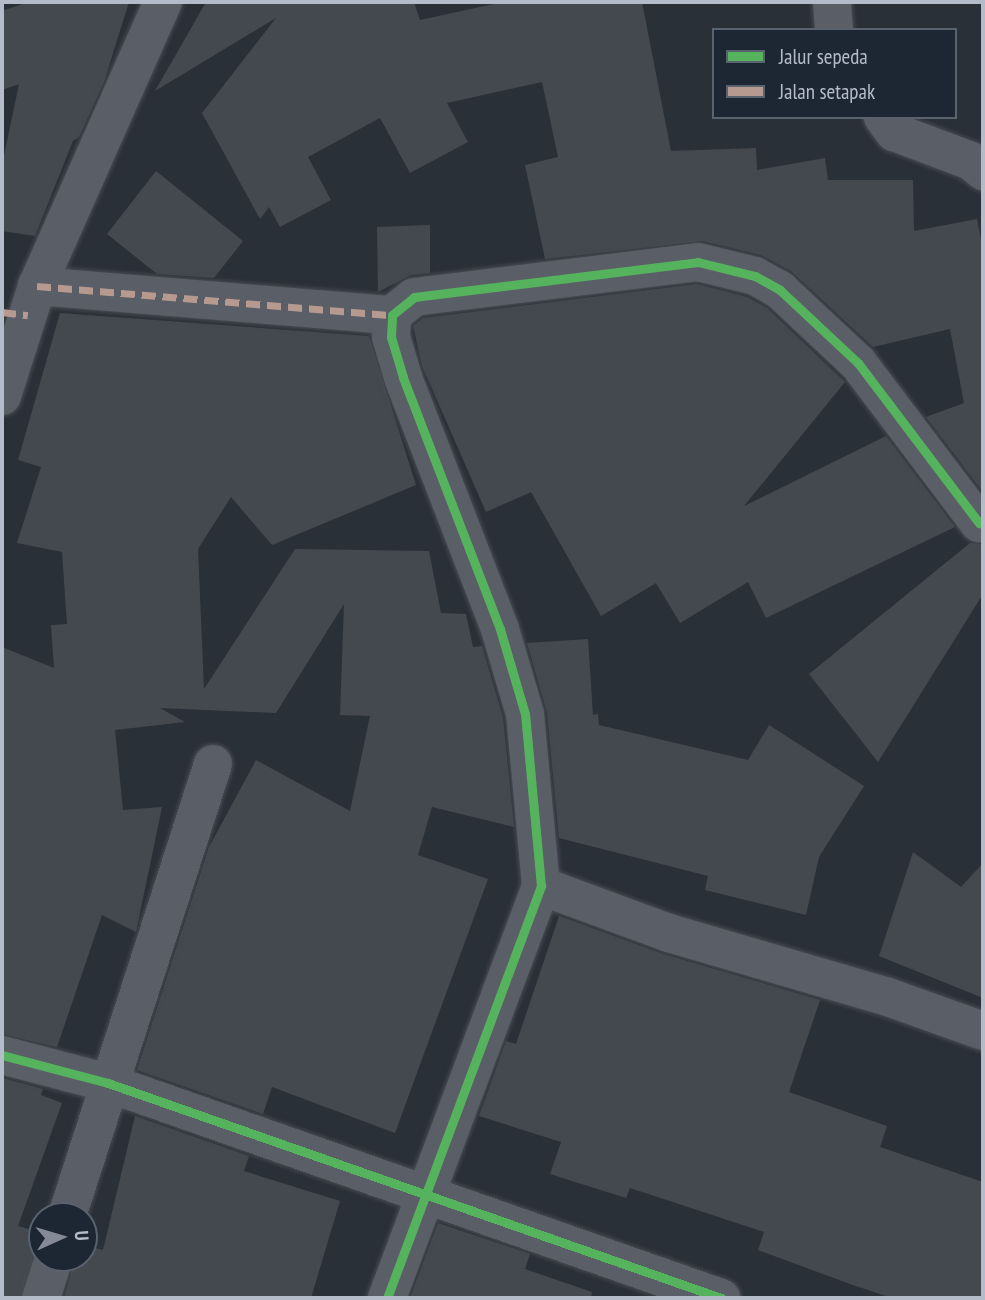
<!DOCTYPE html>
<html>
<head>
<meta charset="utf-8">
<style>
	body { margin:0 }
	#map { position:relative; width:985px; height:1300px; overflow:hidden; background:#2a3038; font-family:"PT Sans Narrow",sans-serif }
	div>[style] { position:absolute }
	[style*='--x'] { left:calc(var(--x)*1px); top:calc(var(--y)*1px); width:calc(var(--w)*1px); rotate:calc(var(--a)*1deg) }
	.building>* { inset:0; background:#444950 }
	.roads { filter:drop-shadow(0 0 2px #484c53) drop-shadow(0 0 2px #484c53) }
	.street>* { height:38px; margin:-19px; padding:0 19px; transform-origin:19px; border-radius:19px; background:#5a5e66 }
	.quiet>* { height:7px; margin-top:-3.5px; transform-origin:0; background:repeating-linear-gradient(90deg,#b69a8f 0 14px,transparent 0 21px) }
	.cycleway>* { height:9px; margin:-4.5px; padding:0 4.5px; transform-origin:4.5px; border-radius:4.5px; background:#56b35d }
	span { translate:-50% -50%; white-space:nowrap; text-align:center; line-height:1.15; -webkit-text-stroke:7px #1d2633; paint-order:stroke }
	.frame { position:absolute; inset:0; border:4px solid #b4bcc9; pointer-events:none }
	.legend { position:absolute; left:712px; top:28px; width:245px; height:91px; box-sizing:border-box; background:#1d2633; border:2px solid #59626f; margin:0; padding:9px 12px; list-style:none; font-size:21px; color:#b4bcc9 }
	.legend li { display:flex; align-items:center; gap:14px; height:35px }
	.legend b { width:35px; border:2px solid #59626f }
	.north { position:absolute; left:28px; top:1202px; width:70px; height:70px; box-sizing:border-box; background:#1d2633; border:2px solid #59626f; border-radius:50%; rotate:86deg; font-size:19px; font-weight:700; line-height:28px; text-align:center; color:#b4bcc9 }
	.north::after { content:''; display:block; margin:auto; width:24px; height:32px; background:#848b96; clip-path:polygon(50% 0,100% 100%,50% 72%,0 100%) }
</style>
</head>
<body>
<div id="map">
	<div class="building">
		<div style="clip-path:polygon(28px 2px,129px 2px,104px 82px,79px 137px,73px 141px,35px 236px,2px 231px,2px 165px,19px 84px,2px 90px,2px 11px)"></div>
		<div style="clip-path:polygon(206px 2px,414px 2px,420px 20px,503px 2px,642px 2px,671px 151px,756px 148px,757px 170px,825px 158px,828px 180px,913px 180px,914px 231px,977px 219px,983px 250px,983px 492px,926px 417px,964px 403px,950px 329px,873px 347px,791px 271px,761px 255px,703px 241px,545px 259px,525px 165px,558px 157px,542px 82px,447px 103px,468px 142px,410px 173px,380px 118px,308px 157px,331px 200px,280px 227px,269px 207px,260px 219px,202px 113px,276px 18px,155px 91px)"></div>
		<div style="clip-path:polygon(156px 171px,243px 241px,214px 278px,157px 274px,107px 234px)"></div>
		<div style="clip-path:polygon(430px 225px,430px 273px,411px 275px,378px 292px,377px 227px)"></div>
		<div style="clip-path:polygon(697px 284px,747px 297px,767px 308px,845px 382px,744px 506px,886px 436px,955px 527px,766px 618px,748px 582px,680px 623px,656px 583px,601px 616px,531px 492px,486px 512px,422px 366px,413px 326px,423px 318px)"></div>
		<div style="clip-path:polygon(60px 313px,369px 336px,416px 485px,272px 545px,231px 497px,198px 549px,204px 689px,295px 549px,429px 551px,441px 613px,466px 614px,473px 647px,482px 646px,503px 718px,514px 827px,432px 807px,418px 855px,488px 879px,395px 1133px,272px 1087px,263px 1114px,137px 1070px,209px 847px,256px 760px,350px 811px,370px 716px,340px 715px,344px 604px,276px 713px,160px 708px,185px 722px,115px 730px,123px 810px,162px 807px,136px 932px,102px 915px,57px 1047px,2px 1034px,2px 647px,54px 668px,51px 625px,67px 624px,62px 552px,17px 543px,41px 467px,18px 460px)"></div>
		<div style="clip-path:polygon(970px 543px,983px 544px,983px 594px,878px 762px,809px 674px)"></div>
		<div style="clip-path:polygon(588px 639px,593px 715px,598px 714px,599px 725px,748px 760px,769px 725px,864px 786px,819px 857px,806px 915px,705px 890px,708px 876px,559px 838px,547px 712px,527px 643px)"></div>
		<div style="clip-path:polygon(913px 852px,961px 887px,983px 863px,983px 998px,879px 956px)"></div>
		<div style="clip-path:polygon(559px 916px,663px 954px,820px 1000px,789px 1092px,887px 1126px,880px 1147px,983px 1182px,983px 1298px,892px 1298px,850px 1284px,758px 1250px,764px 1232px,630px 1188px,626px 1198px,550px 1174px,561px 1142px,479px 1116px,506px 1041px,516px 1044px)"></div>
		<div style="clip-path:polygon(2px 1078px,43px 1089px,41px 1095px,62px 1103px,18px 1226px,42px 1233px,20px 1298px,2px 1298px)"></div>
		<div style="clip-path:polygon(135px 1116px,249px 1156px,244px 1171px,340px 1201px,311px 1298px,64px 1298px,75px 1258px,84px 1258px,84px 1245px,103px 1250px)"></div>
		<div style="clip-path:polygon(438px 1223px,530px 1254px,525px 1269px,592px 1292px,591px 1298px,410px 1298px)"></div>
	</div>
	<div class="roads">
		<div class="street">
			<div style="--x:832;--y:2;--w:28;--a:86"></div>
			<div style="--x:883;--y:117;--w:19;--a:54"></div>
			<div style="--x:894;--y:132;--w:82;--a:20.6"></div>
			<div style="--x:971;--y:161;--w:16;--a:40"></div>
			<div style="--x:37;--y:286;--w:356;--a:4.7"></div>
			<div style="--x:2;--y:396;--w:115;--a:-72.3"></div>
			<div style="--x:37;--y:286;--w:311;--a:-66.1"></div>
			<div style="--x:541;--y:886;--w:136;--a:20.2"></div>
			<div style="--x:669;--y:933;--w:228;--a:16.3"></div>
			<div style="--x:888;--y:997;--w:101;--a:19.7"></div>
			<div style="--x:2;--y:1055;--w:110;--a:14.8"></div>
			<div style="--x:108;--y:1083;--w:650;--a:19.33"></div>
			<div style="--x:67;--y:1216;--w:475;--a:-72.1"></div>
			<div style="--x:41;--y:1298;--w:42;--a:-72"></div>
			<div style="--x:387;--y:1298;--w:440;--a:-69.5"></div>
			<div style="--x:541;--y:886;--w:173;--a:-95.3"></div>
			<div style="--x:525;--y:714;--w:89;--a:-106.4"></div>
			<div style="--x:500;--y:629;--w:270;--a:-111.1"></div>
			<div style="--x:403;--y:377;--w:42;--a:-106.7"></div>
			<div style="--x:391;--y:337;--w:22;--a:-87"></div>
			<div style="--x:392;--y:315;--w:28;--a:-39"></div>
			<div style="--x:414;--y:297;--w:286;--a:-7"></div>
			<div style="--x:698;--y:262;--w:59;--a:13.8"></div>
			<div style="--x:755;--y:276;--w:29;--a:29"></div>
			<div style="--x:780;--y:290;--w:107;--a:43.1"></div>
			<div style="--x:858;--y:363;--w:201;--a:52.9"></div>
		</div>
	</div>
	<div class="quiet">
		<div style="--x:37;--y:286;--w:356;--a:4.7"></div>
		<div style="--x:2;--y:312;--w:26;--a:7"></div>
	</div>
	<div class="cycleway">
		<div style="--x:2;--y:1055;--w:110;--a:14.8"></div>
		<div style="--x:108;--y:1083;--w:650;--a:19.33"></div>
		<div style="--x:387;--y:1298;--w:440;--a:-69.5"></div>
		<div style="--x:541;--y:886;--w:173;--a:-95.3"></div>
		<div style="--x:525;--y:714;--w:89;--a:-106.4"></div>
		<div style="--x:500;--y:629;--w:270;--a:-111.1"></div>
		<div style="--x:403;--y:377;--w:42;--a:-106.7"></div>
		<div style="--x:391;--y:337;--w:22;--a:-87"></div>
		<div style="--x:392;--y:315;--w:28;--a:-39"></div>
		<div style="--x:414;--y:297;--w:286;--a:-7"></div>
		<div style="--x:698;--y:262;--w:59;--a:13.8"></div>
		<div style="--x:755;--y:276;--w:29;--a:29"></div>
		<div style="--x:780;--y:290;--w:107;--a:43.1"></div>
		<div style="--x:858;--y:363;--w:201;--a:52.9"></div>
	</div>
	<div class="frame"></div>
	<ul class="legend">
	<li><b style="height:9px;background:#56b35d"></b>Jalur sepeda</li>
	<li><b style="height:9px;background:#b69a8f"></b>Jalan setapak</li>
	</ul>
	<div class="north">U</div>
</div>
</body>
</html>
